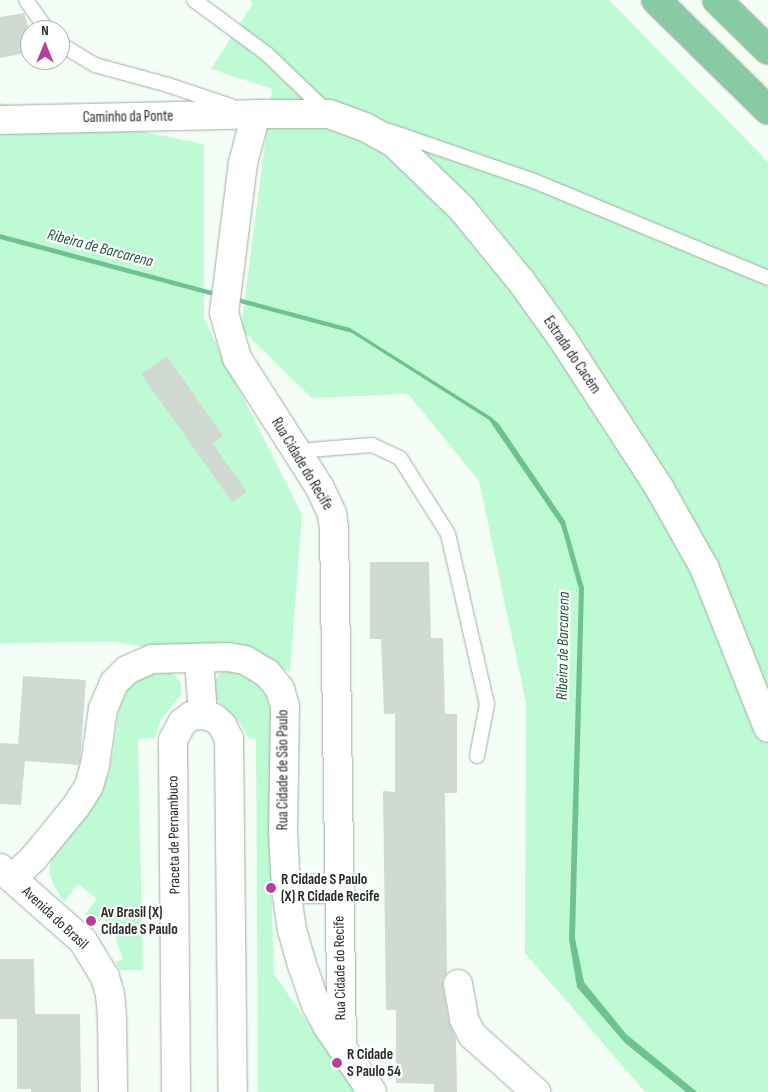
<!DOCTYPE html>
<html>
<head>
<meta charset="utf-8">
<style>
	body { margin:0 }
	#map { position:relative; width:768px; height:1092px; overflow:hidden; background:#f4fef7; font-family:"Sofia Sans Condensed",sans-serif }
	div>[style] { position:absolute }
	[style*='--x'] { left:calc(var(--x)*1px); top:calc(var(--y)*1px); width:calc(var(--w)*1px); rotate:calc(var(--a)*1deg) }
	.green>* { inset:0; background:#befbd4 }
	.water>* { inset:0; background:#70c191 }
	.building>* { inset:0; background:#d0dad3 }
	.roads { filter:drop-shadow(0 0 1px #a2aca5) drop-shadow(0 0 1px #a2aca5) }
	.service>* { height:14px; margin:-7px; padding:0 7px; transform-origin:7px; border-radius:7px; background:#fff }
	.minor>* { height:28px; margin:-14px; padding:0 14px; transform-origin:14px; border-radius:14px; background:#fff }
	.tertiary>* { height:28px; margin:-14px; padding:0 14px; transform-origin:14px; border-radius:14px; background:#fff }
	.trunk>* { height:28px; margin:-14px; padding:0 14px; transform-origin:14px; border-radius:14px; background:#88caa3 }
	.dots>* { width:14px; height:14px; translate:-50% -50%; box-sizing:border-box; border:2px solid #fff; border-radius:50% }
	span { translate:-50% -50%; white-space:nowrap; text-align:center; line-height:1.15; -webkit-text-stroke:4.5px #fff; paint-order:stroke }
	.street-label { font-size:15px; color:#292d2a }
	.poi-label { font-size:15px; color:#292d2a; font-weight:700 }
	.left { translate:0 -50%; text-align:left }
	.water-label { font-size:16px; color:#1e5a3a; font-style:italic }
	.north { position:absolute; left:20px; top:20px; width:50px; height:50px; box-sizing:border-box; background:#fff; border:1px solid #a9abaa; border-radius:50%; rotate:0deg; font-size:14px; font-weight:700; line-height:20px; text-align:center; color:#292d2a }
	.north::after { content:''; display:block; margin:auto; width:18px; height:22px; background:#b3419c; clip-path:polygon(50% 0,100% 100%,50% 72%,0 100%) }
</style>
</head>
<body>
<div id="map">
	<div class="green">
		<div style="clip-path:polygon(250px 0,609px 0,768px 162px,768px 1092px,645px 1092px,525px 953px,526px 703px,479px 481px,408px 394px,312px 398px,241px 329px,272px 89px,211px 69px,253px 3px)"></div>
		<div style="clip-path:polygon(0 103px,204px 144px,204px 319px,302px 515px,290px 671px,114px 642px,0 643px)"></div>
		<div style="clip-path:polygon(237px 667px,263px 687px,272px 715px,271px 880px,274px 974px,356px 1092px,258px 1092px,256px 739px,248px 738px,240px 723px,215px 698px,214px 682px,221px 672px,228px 668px)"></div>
		<div style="clip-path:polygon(164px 671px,175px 675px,181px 684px,181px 694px,161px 720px,155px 738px,138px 739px,143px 970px,119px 970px,116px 962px,123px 960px,114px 932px,103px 918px,98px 923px,85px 914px,97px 899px,78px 884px,64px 902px,53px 884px,49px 871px,51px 860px,54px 852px,95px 804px,101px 792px,109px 773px,113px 752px,120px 701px,131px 685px,147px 674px)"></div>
	</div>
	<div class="water">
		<div style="clip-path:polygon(0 234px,350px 328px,491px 417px,499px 424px,565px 521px,584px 588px,575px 938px,584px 982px,626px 1034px,697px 1092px,686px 1092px,625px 1043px,577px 987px,569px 939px,579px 589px,561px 525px,489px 420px,352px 333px,0 239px)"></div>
	</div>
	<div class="building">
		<div style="clip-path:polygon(24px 13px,30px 32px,30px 52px,0 58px,0 17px)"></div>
		<div style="clip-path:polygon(167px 356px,223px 436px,213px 444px,247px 492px,232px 502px,141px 374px)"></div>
		<div style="clip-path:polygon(370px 562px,429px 562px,431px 638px,443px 638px,445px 714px,457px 714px,457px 793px,445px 793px,447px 973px,443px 979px,443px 986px,449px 1022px,456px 1039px,457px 1092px,434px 1092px,434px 1084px,396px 1083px,396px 1010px,386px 1010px,383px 791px,395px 792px,395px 714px,384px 714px,381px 639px,370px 639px)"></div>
		<div style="clip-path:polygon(23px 676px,86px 680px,80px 762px,79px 765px,25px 761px,21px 805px,0 804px,0 743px,18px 744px)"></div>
		<div style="clip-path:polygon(0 959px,34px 959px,35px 1014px,80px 1014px,81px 1092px,31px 1092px,31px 1089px,17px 1089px,17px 1019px,0 1019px)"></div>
	</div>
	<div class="roads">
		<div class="service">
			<div style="--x:26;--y:0;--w:37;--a:55"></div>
			<div style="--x:194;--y:0;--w:91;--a:36.5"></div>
			<div style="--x:267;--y:54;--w:83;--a:44"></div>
			<div style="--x:60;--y:44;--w:41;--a:31"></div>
			<div style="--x:95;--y:65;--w:76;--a:15.3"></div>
			<div style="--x:168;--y:85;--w:66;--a:18.4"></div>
			<div style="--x:389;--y:131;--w:153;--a:19"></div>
			<div style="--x:534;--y:181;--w:253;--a:22.5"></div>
			<div style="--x:297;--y:451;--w:75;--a:-4.6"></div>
			<div style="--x:372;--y:445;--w:31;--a:25"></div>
			<div style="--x:400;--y:458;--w:90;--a:57.7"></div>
			<div style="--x:448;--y:534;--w:174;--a:77.1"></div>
			<div style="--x:487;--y:704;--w:53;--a:100.9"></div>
		</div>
		<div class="minor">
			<div style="--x:256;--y:114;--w:51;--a:104.9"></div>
			<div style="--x:243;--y:163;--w:151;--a:97.2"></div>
			<div style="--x:224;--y:313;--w:47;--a:73.9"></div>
			<div style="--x:237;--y:358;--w:154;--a:57.4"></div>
			<div style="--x:320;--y:488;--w:29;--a:65"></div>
			<div style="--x:332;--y:514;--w:14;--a:82"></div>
			<div style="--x:334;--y:528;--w:518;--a:89.12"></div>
			<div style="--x:199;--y:658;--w:57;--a:86"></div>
			<div style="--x:13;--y:878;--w:28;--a:-44"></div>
			<div style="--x:33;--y:859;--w:70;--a:-50.8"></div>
			<div style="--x:77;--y:805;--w:22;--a:-58"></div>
			<div style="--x:89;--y:786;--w:22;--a:-74"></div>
			<div style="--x:95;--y:765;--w:57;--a:-81.9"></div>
			<div style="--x:103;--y:709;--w:28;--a:-67"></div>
			<div style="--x:114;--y:683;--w:18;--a:-45"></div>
			<div style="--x:127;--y:670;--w:27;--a:-24"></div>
			<div style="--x:152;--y:659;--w:76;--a:-1.5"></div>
			<div style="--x:228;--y:657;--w:17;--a:10"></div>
			<div style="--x:245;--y:660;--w:26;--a:31"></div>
			<div style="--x:267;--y:673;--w:21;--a:51"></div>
			<div style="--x:280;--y:689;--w:18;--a:74"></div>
			<div style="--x:285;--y:706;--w:126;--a:90.9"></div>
			<div style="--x:283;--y:832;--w:57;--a:87"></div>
			<div style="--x:286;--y:889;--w:41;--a:81.7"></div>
			<div style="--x:292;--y:930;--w:33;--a:74"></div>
			<div style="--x:301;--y:962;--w:46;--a:70.8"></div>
			<div style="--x:316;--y:1005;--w:25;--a:61"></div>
			<div style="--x:328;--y:1027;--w:78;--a:55.9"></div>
			<div style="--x:286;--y:889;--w:53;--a:0"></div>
			<div style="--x:458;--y:984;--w:36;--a:80"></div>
			<div style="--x:464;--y:1019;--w:18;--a:63"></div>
			<div style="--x:472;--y:1035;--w:86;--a:41.7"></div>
			<div style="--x:176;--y:1092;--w:352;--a:-90.5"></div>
			<div style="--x:173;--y:740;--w:19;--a:-62"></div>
			<div style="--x:182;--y:723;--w:11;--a:-38"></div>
			<div style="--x:191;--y:716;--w:12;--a:-5"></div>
			<div style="--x:203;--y:715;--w:11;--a:15"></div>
			<div style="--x:214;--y:718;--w:11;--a:41"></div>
			<div style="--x:222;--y:725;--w:16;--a:63"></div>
			<div style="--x:229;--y:739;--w:353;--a:89.4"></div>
		</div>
		<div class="tertiary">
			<div style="--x:0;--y:120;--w:256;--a:-1.3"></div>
			<div style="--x:256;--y:114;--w:73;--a:0"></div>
			<div style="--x:329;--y:114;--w:38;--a:20"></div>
			<div style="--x:365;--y:127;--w:33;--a:29"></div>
			<div style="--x:394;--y:143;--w:95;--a:44.1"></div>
			<div style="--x:462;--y:209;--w:93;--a:50.7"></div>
			<div style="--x:521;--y:281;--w:70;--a:54.3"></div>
			<div style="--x:562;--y:338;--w:180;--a:57"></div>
			<div style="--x:660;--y:489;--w:90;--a:60.6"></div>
			<div style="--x:704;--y:567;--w:173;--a:68.3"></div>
			<div style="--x:0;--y:868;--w:111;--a:41.3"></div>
			<div style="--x:83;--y:941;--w:42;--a:58.6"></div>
			<div style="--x:105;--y:977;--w:18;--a:74"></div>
			<div style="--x:110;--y:994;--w:24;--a:85"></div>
			<div style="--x:112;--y:1018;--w:74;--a:89.2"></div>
		</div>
		<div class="trunk">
			<div style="--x:656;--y:0;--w:157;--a:44.5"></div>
			<div style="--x:717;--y:0;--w:71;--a:44.4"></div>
		</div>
	</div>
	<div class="dots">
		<div style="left:271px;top:888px;background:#b3419c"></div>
		<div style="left:91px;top:921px;background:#b3419c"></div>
		<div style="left:337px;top:1063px;background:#b3419c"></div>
	</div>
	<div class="street-label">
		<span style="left:128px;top:117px;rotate:-1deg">Caminho da Ponte</span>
		<span style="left:572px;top:355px;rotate:56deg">Estrada do Cacém</span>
		<span style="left:302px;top:464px;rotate:59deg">Rua Cidade do Recife</span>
		<span style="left:283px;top:770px;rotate:-90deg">Rua Cidade de São Paulo</span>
		<span style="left:174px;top:835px;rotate:-91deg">Praceta de Pernambuco</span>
		<span style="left:55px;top:918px;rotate:43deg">Avenida do Brasil</span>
		<span style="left:340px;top:968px;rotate:-91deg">Rua Cidade do Recife</span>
	</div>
	<div class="poi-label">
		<span class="left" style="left:281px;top:888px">R Cidade S Paulo<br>(X) R Cidade Recife</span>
		<span class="left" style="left:101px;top:921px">Av Brasil (X)<br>Cidade S Paulo</span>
		<span class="left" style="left:347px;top:1063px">R Cidade<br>S Paulo 54</span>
	</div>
	<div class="water-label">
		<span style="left:100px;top:249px;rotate:15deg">Ribeira de Barcarena</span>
		<span style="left:564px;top:646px;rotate:-89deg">Ribeira de Barcarena</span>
	</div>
	<div class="north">N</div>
</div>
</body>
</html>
